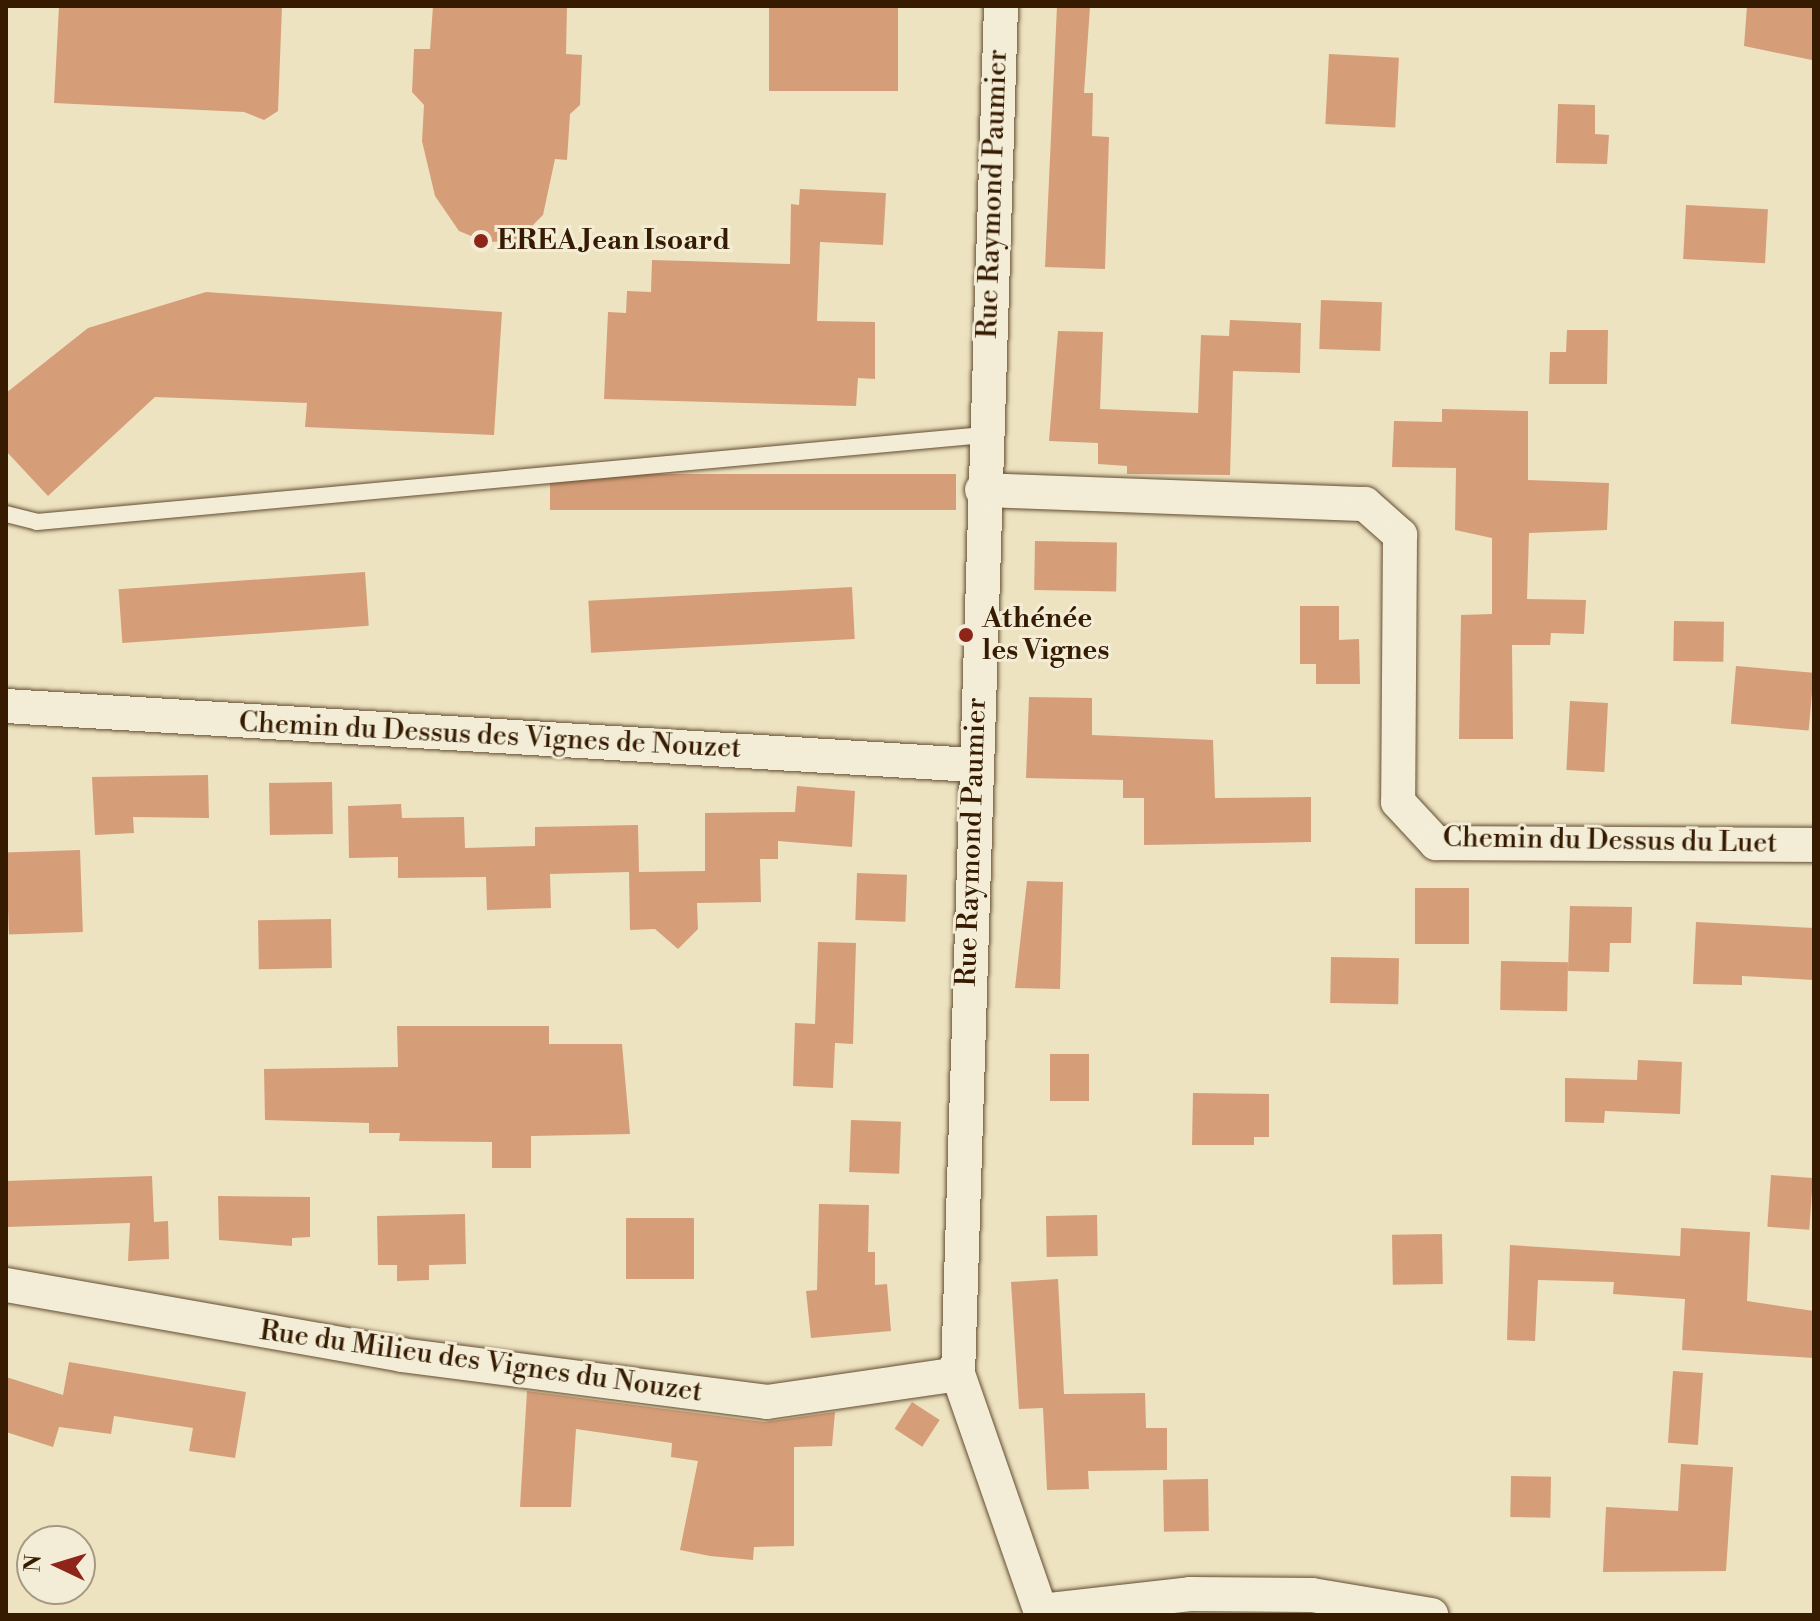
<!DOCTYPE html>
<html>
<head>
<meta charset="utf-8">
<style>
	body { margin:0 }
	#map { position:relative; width:1820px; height:1621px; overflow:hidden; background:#ede3c1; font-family:"Libre Bodoni",serif }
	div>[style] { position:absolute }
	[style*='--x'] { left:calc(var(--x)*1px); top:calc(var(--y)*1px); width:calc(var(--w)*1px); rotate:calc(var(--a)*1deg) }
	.building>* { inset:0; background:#d59e78; transform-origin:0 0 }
	.roads { filter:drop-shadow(0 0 2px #644d31) drop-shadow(0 0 2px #644d31) }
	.lane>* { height:16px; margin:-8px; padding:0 8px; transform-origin:8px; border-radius:8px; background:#f3edd7 }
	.street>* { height:34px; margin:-17px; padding:0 17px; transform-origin:17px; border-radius:17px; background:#f3edd7 }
	.dots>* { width:22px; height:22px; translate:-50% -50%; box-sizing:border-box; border:4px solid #f3edd7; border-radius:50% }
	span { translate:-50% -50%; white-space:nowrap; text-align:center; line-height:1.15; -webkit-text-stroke:6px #f3edd7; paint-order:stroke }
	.street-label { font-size:28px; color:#361b01 }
	.poi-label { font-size:28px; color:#361b01; font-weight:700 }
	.left { translate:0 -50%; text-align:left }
	.frame { position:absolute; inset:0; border:8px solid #361b01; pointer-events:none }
	.north { position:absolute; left:16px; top:1525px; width:80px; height:80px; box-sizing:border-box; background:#f3edd7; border:2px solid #a79981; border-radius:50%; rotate:274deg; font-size:22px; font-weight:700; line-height:32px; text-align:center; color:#361b01 }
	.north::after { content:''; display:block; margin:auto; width:28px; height:36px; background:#8f2418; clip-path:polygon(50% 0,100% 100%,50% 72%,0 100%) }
</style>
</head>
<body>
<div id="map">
	<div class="building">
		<div style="clip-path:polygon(59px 6px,282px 6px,278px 111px,264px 120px,244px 112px,54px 103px)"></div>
		<div style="clip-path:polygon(433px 6px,567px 6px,566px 54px,582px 55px,580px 105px,570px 114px,567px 160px,555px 159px,543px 215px,517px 241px,486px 242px,459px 231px,435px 196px,422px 141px,424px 105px,412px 92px,414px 49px,430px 49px)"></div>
		<div style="left:769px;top:6px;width:129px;height:85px"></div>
		<div style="clip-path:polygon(1057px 6px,1090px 7px,1084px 93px,1093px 93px,1092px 136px,1109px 137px,1105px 269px,1045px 267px)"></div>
		<div style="clip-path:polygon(1747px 6px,1814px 6px,1812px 60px,1744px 46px)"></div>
		<div style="left:1329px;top:54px;width:70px;height:70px;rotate:3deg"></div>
		<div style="clip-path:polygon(1558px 104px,1595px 105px,1595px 134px,1609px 135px,1607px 164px,1556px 163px)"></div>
		<div style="clip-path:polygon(800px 189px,886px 193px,883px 245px,820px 242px,817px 321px,875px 322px,875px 379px,858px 378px,856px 406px,604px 399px,608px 312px,626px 313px,627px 291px,651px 292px,652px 260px,790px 264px,791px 204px,799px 205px)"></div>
		<div style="left:1686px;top:205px;width:82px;height:54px;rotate:3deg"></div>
		<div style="clip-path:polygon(206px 292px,502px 312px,494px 435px,305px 427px,307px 403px,155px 397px,48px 496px,6px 451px,6px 393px,88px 328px)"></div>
		<div style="left:1321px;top:300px;width:61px;height:49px;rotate:2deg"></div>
		<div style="clip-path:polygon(1230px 320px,1301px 323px,1300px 373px,1233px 371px,1230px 475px,1127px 474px,1127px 466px,1098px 464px,1098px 443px,1049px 441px,1058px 331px,1103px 332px,1100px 409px,1198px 413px,1201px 335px,1229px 336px)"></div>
		<div style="clip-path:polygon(1567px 330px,1608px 330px,1607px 384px,1549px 384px,1550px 352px,1566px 352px)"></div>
		<div style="clip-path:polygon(1442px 409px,1528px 411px,1528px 480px,1609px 483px,1607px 530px,1529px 533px,1527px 599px,1586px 600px,1584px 634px,1551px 633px,1550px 645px,1512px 645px,1513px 739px,1459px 739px,1461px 615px,1492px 614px,1492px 538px,1455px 530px,1456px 468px,1392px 467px,1394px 421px,1442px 422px)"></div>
		<div style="left:956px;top:474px;width:36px;height:406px;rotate:90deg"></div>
		<div style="left:1035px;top:541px;width:82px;height:49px;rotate:1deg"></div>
		<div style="left:365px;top:572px;width:54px;height:247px;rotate:86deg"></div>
		<div style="left:852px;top:587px;width:52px;height:264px;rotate:87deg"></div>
		<div style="clip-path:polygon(1300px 606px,1339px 606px,1339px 640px,1359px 639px,1360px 684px,1316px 684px,1316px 664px,1300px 664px)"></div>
		<div style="left:1674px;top:621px;width:50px;height:40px;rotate:1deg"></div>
		<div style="left:1736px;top:666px;width:78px;height:58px;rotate:5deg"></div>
		<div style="clip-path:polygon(1029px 697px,1092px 698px,1092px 735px,1213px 740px,1215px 798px,1311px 797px,1311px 842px,1144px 845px,1144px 798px,1123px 798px,1123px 780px,1026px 778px)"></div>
		<div style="left:1570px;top:701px;width:38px;height:69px;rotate:3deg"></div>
		<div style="clip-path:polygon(208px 775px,209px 818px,133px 817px,134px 833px,95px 835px,92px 777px)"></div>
		<div style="left:332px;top:782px;width:52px;height:63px;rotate:89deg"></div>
		<div style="clip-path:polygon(797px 786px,855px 791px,852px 847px,778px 841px,778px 859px,760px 859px,761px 902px,697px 903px,698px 929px,678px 949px,655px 929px,630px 930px,629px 872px,550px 874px,551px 908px,487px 910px,486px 877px,398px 878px,398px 857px,349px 858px,348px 806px,401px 804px,402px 818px,464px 817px,465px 848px,535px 846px,535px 827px,638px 825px,639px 872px,705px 871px,705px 813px,795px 812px)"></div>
		<div style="left:80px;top:850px;width:82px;height:74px;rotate:88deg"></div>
		<div style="left:857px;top:873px;width:50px;height:47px;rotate:2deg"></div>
		<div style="clip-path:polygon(1027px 881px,1063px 882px,1060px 989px,1015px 988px)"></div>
		<div style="left:1415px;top:888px;width:54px;height:56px"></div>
		<div style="clip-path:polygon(1570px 906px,1632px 907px,1631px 943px,1610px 943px,1609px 972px,1568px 971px)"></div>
		<div style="left:331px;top:919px;width:49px;height:73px;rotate:89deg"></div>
		<div style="clip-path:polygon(1696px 922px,1814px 928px,1814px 980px,1742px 976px,1742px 985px,1693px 984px)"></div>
		<div style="clip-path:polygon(818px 942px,856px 943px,853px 1044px,835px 1043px,833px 1088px,793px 1086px,795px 1023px,815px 1024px)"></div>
		<div style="left:1331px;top:957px;width:68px;height:46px;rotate:1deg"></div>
		<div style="left:1501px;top:961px;width:67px;height:49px;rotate:1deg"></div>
		<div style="clip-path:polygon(397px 1026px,549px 1026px,549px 1044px,622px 1044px,630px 1134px,531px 1136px,531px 1168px,492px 1168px,492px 1142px,399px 1141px,400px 1133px,369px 1133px,369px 1123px,265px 1120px,264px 1069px,398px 1067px)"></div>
		<div style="left:1089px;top:1054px;width:47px;height:39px;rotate:90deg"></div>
		<div style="clip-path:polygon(1638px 1060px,1682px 1062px,1680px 1114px,1605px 1111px,1604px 1123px,1565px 1122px,1565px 1078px,1637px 1080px)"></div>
		<div style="clip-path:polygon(1193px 1093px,1269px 1094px,1269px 1137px,1254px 1137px,1254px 1145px,1192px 1145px)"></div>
		<div style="left:851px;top:1120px;width:50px;height:52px;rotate:2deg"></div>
		<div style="left:1771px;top:1175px;width:42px;height:52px;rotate:4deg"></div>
		<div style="clip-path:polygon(152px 1176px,154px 1222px,168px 1221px,169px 1259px,128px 1261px,130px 1223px,6px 1227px,6px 1181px)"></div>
		<div style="clip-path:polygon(218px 1196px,310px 1197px,310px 1237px,292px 1238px,292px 1246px,219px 1240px)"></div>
		<div style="clip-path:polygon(819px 1204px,869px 1205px,868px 1252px,875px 1252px,875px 1285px,887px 1284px,891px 1331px,811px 1338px,806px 1291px,817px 1290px)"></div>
		<div style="clip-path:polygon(465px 1214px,466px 1264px,429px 1265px,429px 1280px,397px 1281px,397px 1265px,378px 1265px,377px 1216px)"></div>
		<div style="left:1097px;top:1215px;width:41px;height:51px;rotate:89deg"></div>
		<div style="left:626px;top:1218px;width:68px;height:61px"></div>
		<div style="clip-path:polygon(1681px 1228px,1750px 1232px,1747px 1301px,1814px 1311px,1814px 1358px,1682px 1350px,1685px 1299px,1613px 1294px,1614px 1282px,1538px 1280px,1535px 1341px,1507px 1340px,1510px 1245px,1680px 1256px)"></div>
		<div style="left:1442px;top:1234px;width:50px;height:50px;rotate:89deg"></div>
		<div style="clip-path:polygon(1058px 1279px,1064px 1394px,1145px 1393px,1146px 1428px,1167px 1428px,1167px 1470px,1088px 1471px,1089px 1489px,1047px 1490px,1043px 1408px,1019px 1409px,1011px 1282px)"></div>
		<div style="clip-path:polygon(69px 1362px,246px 1392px,235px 1458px,189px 1451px,193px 1428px,114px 1416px,111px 1434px,59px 1427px,53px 1447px,6px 1432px,6px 1377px,63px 1395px)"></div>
		<div style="left:1673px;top:1371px;width:30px;height:72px;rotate:4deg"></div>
		<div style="clip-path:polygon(527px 1391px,764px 1422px,835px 1412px,832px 1446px,794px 1447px,794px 1546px,754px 1547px,753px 1560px,710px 1556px,680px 1550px,698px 1461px,671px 1457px,672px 1443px,576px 1429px,571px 1507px,520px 1507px)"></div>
		<div style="left:912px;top:1402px;width:33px;height:32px;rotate:33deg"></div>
		<div style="clip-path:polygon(1681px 1464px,1733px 1467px,1726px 1571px,1603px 1572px,1606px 1507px,1678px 1511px)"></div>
		<div style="left:1511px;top:1476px;width:40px;height:41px;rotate:1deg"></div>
		<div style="left:1208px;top:1479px;width:52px;height:45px;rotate:89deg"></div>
	</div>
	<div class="roads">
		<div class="lane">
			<div style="--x:6;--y:514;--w:32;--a:14"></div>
			<div style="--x:37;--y:522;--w:951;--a:-5.25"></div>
		</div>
		<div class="street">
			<div style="--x:1001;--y:6;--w:1369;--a:91.8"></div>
			<div style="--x:958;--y:1374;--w:255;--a:70.8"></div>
			<div style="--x:982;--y:490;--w:383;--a:2.1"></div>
			<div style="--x:1365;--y:504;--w:47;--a:41.5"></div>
			<div style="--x:1400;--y:535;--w:267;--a:90.4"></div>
			<div style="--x:1398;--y:802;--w:56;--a:47.2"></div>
			<div style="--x:1436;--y:843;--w:378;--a:0.3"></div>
			<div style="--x:6;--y:706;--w:970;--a:3.49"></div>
			<div style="--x:6;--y:1285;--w:401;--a:10"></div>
			<div style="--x:401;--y:1355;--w:369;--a:7.3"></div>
			<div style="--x:767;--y:1402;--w:193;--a:-8.3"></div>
			<div style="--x:1041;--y:1611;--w:150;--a:-6.5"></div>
			<div style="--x:1190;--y:1594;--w:122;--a:0.5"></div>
			<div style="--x:1312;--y:1595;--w:121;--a:9.5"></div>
		</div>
	</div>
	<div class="dots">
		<div style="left:481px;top:241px;background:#8f2418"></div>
		<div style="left:966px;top:635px;background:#8f2418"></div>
	</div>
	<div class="street-label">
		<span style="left:993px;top:194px;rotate:-88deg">Rue Raymond Paumier</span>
		<span style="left:490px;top:736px;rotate:3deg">Chemin du Dessus des Vignes de Nouzet</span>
		<span style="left:1610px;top:841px;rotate:1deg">Chemin du Dessus du Luet</span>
		<span style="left:972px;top:842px;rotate:-88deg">Rue Raymond Paumier</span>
		<span style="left:481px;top:1362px;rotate:8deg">Rue du Milieu des Vignes du Nouzet</span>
	</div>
	<div class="poi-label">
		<span class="left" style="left:497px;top:241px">EREA Jean Isoard</span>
		<span class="left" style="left:982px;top:635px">Athénée<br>les Vignes</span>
	</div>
	<div class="frame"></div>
	<div class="north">N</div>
</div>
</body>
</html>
